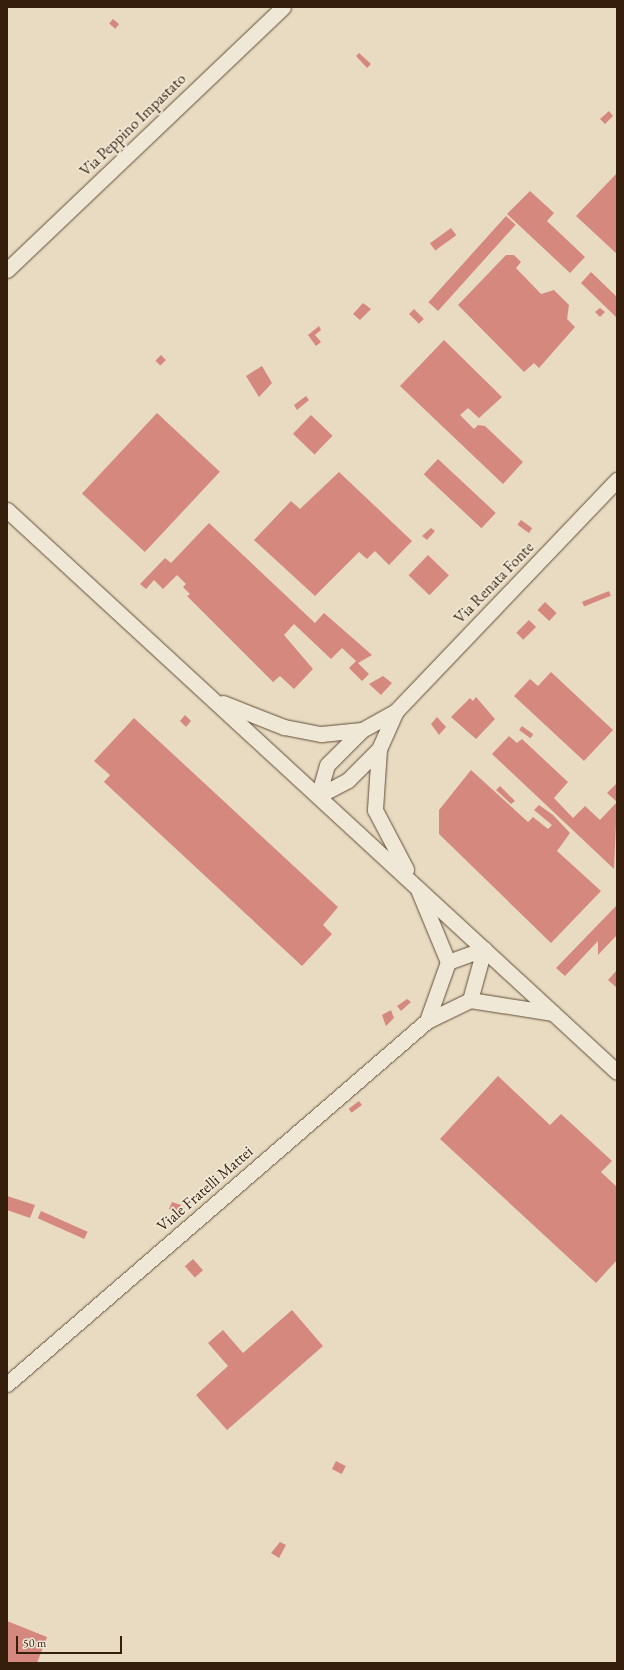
<!DOCTYPE html>
<html>
<head>
<meta charset="utf-8">
<style>
	body { margin:0 }
	#map { position:relative; width:624px; height:1670px; overflow:hidden; background:#e8dbc1; font-family:"EB Garamond",serif }
	div>[style] { position:absolute }
	[style*='--x'] { left:calc(var(--x)*1px); top:calc(var(--y)*1px); width:calc(var(--w)*1px); rotate:calc(var(--a)*1deg) }
	.building>* { inset:0; background:#d5897e; transform-origin:0 0 }
	.roads { filter:drop-shadow(0 0 1px #624e39) drop-shadow(0 0 1px #624e39) }
	.street>* { height:15px; margin:-7.5px; padding:0 7.5px; transform-origin:7.5px; border-radius:7.5px; background:#f0e8d7 }
	span { translate:-50% -50%; white-space:nowrap; text-align:center; line-height:1.15; -webkit-text-stroke:3.5px #f0e8d7; paint-order:stroke }
	.street-label { font-size:16px; color:#351f0c }
	.frame { position:absolute; inset:0; border:8px solid #351f0c; pointer-events:none }
	.scale { position:absolute; left:16px; top:1636px; width:106px; height:18px; box-sizing:border-box; border:2px solid #351f0c; border-top:0; padding-left:5px; font-size:12px; line-height:14px; white-space:nowrap; color:#351f0c; -webkit-text-stroke:3px #f0e8d7; paint-order:stroke }
</style>
</head>
<body>
<div id="map">
	<div class="building">
		<div style="left:113px;top:19px;width:8px;height:6px;rotate:40deg"></div>
		<div style="clip-path:polygon(359px 53px,371px 64px,367px 68px,356px 56px)"></div>
		<div style="clip-path:polygon(609px 111px,613px 116px,605px 124px,600px 119px)"></div>
		<div style="clip-path:polygon(617px 173px,617px 254px,576px 216px)"></div>
		<div style="clip-path:polygon(530px 191px,554px 213px,547px 221px,585px 257px,570px 273px,507px 214px)"></div>
		<div style="left:506px;top:216px;width:13px;height:116px;rotate:42deg"></div>
		<div style="left:451px;top:228px;width:9px;height:26px;rotate:54deg"></div>
		<div style="clip-path:polygon(506px 255px,514px 255px,521px 262px,516px 268px,541px 294px,554px 290px,569px 305px,567px 319px,575px 327px,539px 368px,534px 363px,524px 372px,458px 305px)"></div>
		<div style="clip-path:polygon(591px 272px,617px 297px,617px 318px,581px 283px)"></div>
		<div style="clip-path:polygon(363px 303px,371px 309px,360px 320px,353px 314px)"></div>
		<div style="clip-path:polygon(600px 308px,605px 312px,600px 317px,595px 312px)"></div>
		<div style="left:414px;top:309px;width:14px;height:7px;rotate:45deg"></div>
		<div style="clip-path:polygon(319px 326px,321px 330px,315px 335px,321px 342px,316px 346px,308px 335px)"></div>
		<div style="clip-path:polygon(444px 340px,502px 397px,479px 418px,468px 408px,460px 415px,474px 429px,478px 425px,485px 426px,523px 462px,503px 484px,400px 386px)"></div>
		<div style="left:161px;top:355px;width:7px;height:8px;rotate:45deg"></div>
		<div style="clip-path:polygon(262px 366px,272px 383px,259px 397px,246px 376px)"></div>
		<div style="clip-path:polygon(306px 396px,309px 400px,297px 410px,294px 405px)"></div>
		<div style="left:157px;top:413px;width:86px;height:110px;rotate:43deg"></div>
		<div style="left:311px;top:415px;width:30px;height:26px;rotate:44deg"></div>
		<div style="left:438px;top:459px;width:79px;height:21px;rotate:43deg"></div>
		<div style="clip-path:polygon(339px 472px,412px 541px,389px 565px,375px 551px,367px 559px,359px 552px,315px 596px,254px 540px,291px 501px,300px 509px)"></div>
		<div style="left:521px;top:520px;width:14px;height:6px;rotate:36deg"></div>
		<div style="clip-path:polygon(209px 523px,315px 623px,324px 613px,372px 655px,358px 663px,369px 674px,362px 681px,349px 668px,356px 661px,342px 648px,331px 659px,294px 624px,284px 635px,313px 669px,294px 689px,280px 676px,273px 682px,187px 596px,190px 594px,183px 587px,186px 584px,177px 575px,163px 589px,154px 580px,146px 589px,140px 584px,165px 558px,171px 563px)"></div>
		<div style="clip-path:polygon(431px 528px,435px 531px,427px 540px,422px 536px)"></div>
		<div style="left:428px;top:555px;width:29px;height:28px;rotate:44deg"></div>
		<div style="left:609px;top:591px;width:5px;height:29px;rotate:68deg"></div>
		<div style="left:545px;top:602px;width:16px;height:11px;rotate:43deg"></div>
		<div style="left:529px;top:620px;width:10px;height:18px;rotate:45deg"></div>
		<div style="clip-path:polygon(551px 672px,613px 730px,584px 761px,514px 696px,530px 679px,538px 686px)"></div>
		<div style="clip-path:polygon(383px 676px,392px 683px,381px 695px,369px 684px)"></div>
		<div style="clip-path:polygon(476px 697px,495px 719px,476px 739px,451px 717px,470px 698px,473px 701px)"></div>
		<div style="clip-path:polygon(185px 715px,191px 721px,186px 727px,180px 721px)"></div>
		<div style="clip-path:polygon(437px 717px,446px 727px,439px 735px,431px 724px)"></div>
		<div style="clip-path:polygon(134px 718px,338px 907px,323px 925px,332px 934px,302px 966px,104px 782px,110px 775px,94px 761px)"></div>
		<div style="left:522px;top:726px;width:14px;height:5px;rotate:36deg"></div>
		<div style="clip-path:polygon(509px 736px,517px 743px,522px 739px,568px 782px,554px 798px,573px 818px,585px 806px,600px 820px,617px 802px,614px 869px,492px 754px)"></div>
		<div style="clip-path:polygon(471px 770px,528px 822px,533px 817px,548px 829px,552px 825px,534px 810px,539px 805px,553px 815px,570px 833px,557px 851px,601px 891px,551px 943px,439px 834px,439px 810px)"></div>
		<div style="clip-path:polygon(617px 783px,617px 802px,607px 793px)"></div>
		<div style="clip-path:polygon(500px 786px,515px 801px,511px 804px,496px 790px)"></div>
		<div style="clip-path:polygon(617px 905px,617px 935px,598px 955px,598px 941px,565px 976px,556px 968px)"></div>
		<div style="clip-path:polygon(617px 970px,617px 988px,608px 980px)"></div>
		<div style="clip-path:polygon(407px 999px,411px 1002px,401px 1011px,397px 1006px)"></div>
		<div style="clip-path:polygon(391px 1010px,394px 1018px,386px 1026px,382px 1015px)"></div>
		<div style="clip-path:polygon(498px 1076px,550px 1125px,561px 1114px,612px 1161px,601px 1172px,617px 1187px,617px 1260px,596px 1283px,440px 1139px)"></div>
		<div style="left:359px;top:1101px;width:5px;height:13px;rotate:53deg"></div>
		<div style="clip-path:polygon(7px 1196px,35px 1205px,30px 1218px,7px 1210px)"></div>
		<div style="clip-path:polygon(172px 1202px,181px 1205px,177px 1213px,169px 1209px)"></div>
		<div style="left:41px;top:1211px;width:51px;height:8px;rotate:24deg"></div>
		<div style="left:193px;top:1259px;width:15px;height:11px;rotate:48deg"></div>
		<div style="clip-path:polygon(292px 1310px,323px 1346px,227px 1430px,196px 1395px,228px 1366px,208px 1343px,223px 1330px,243px 1353px)"></div>
		<div style="left:336px;top:1461px;width:11px;height:9px;rotate:27deg"></div>
		<div style="clip-path:polygon(280px 1542px,286px 1545px,279px 1558px,271px 1553px)"></div>
		<div style="clip-path:polygon(7px 1621px,47px 1637px,37px 1663px,7px 1663px)"></div>
	</div>
	<div class="roads">
		<div class="street">
			<div style="--x:7;--y:270;--w:381;--a:-43.6"></div>
			<div style="--x:7;--y:510;--w:829;--a:42.65"></div>
			<div style="--x:223;--y:703;--w:66;--a:21.5"></div>
			<div style="--x:284;--y:727;--w:38;--a:11"></div>
			<div style="--x:321;--y:734;--w:41;--a:-5.6"></div>
			<div style="--x:362;--y:730;--w:39;--a:-29"></div>
			<div style="--x:396;--y:711;--w:42;--a:114.1"></div>
			<div style="--x:379;--y:749;--w:61;--a:93.8"></div>
			<div style="--x:375;--y:810;--w:67;--a:62.3"></div>
			<div style="--x:396;--y:711;--w:320;--a:-46.3"></div>
			<div style="--x:362;--y:730;--w:49;--a:135"></div>
			<div style="--x:327;--y:765;--w:32;--a:106"></div>
			<div style="--x:318;--y:796;--w:34;--a:-28"></div>
			<div style="--x:348;--y:780;--w:44;--a:-45"></div>
			<div style="--x:419;--y:892;--w:76;--a:67.5"></div>
			<div style="--x:448;--y:962;--w:63;--a:109.6"></div>
			<div style="--x:427;--y:1021;--w:48;--a:-26"></div>
			<div style="--x:470;--y:1000;--w:84;--a:8.9"></div>
			<div style="--x:448;--y:962;--w:38;--a:-20"></div>
			<div style="--x:470;--y:1000;--w:53;--a:-74.6"></div>
			<div style="--x:7;--y:1384;--w:555;--a:-40.84"></div>
		</div>
	</div>
	<div class="street-label">
		<span style="left:133px;top:125px;rotate:-44deg">Via Peppino Impastato</span>
		<span style="left:494px;top:583px;rotate:-46deg">Via Renata Fonte</span>
		<span style="left:205px;top:1189px;rotate:-41deg">Viale Fratelli Mattei</span>
	</div>
	<div class="frame"></div>
	<div class="scale">50 m</div>
</div>
</body>
</html>
